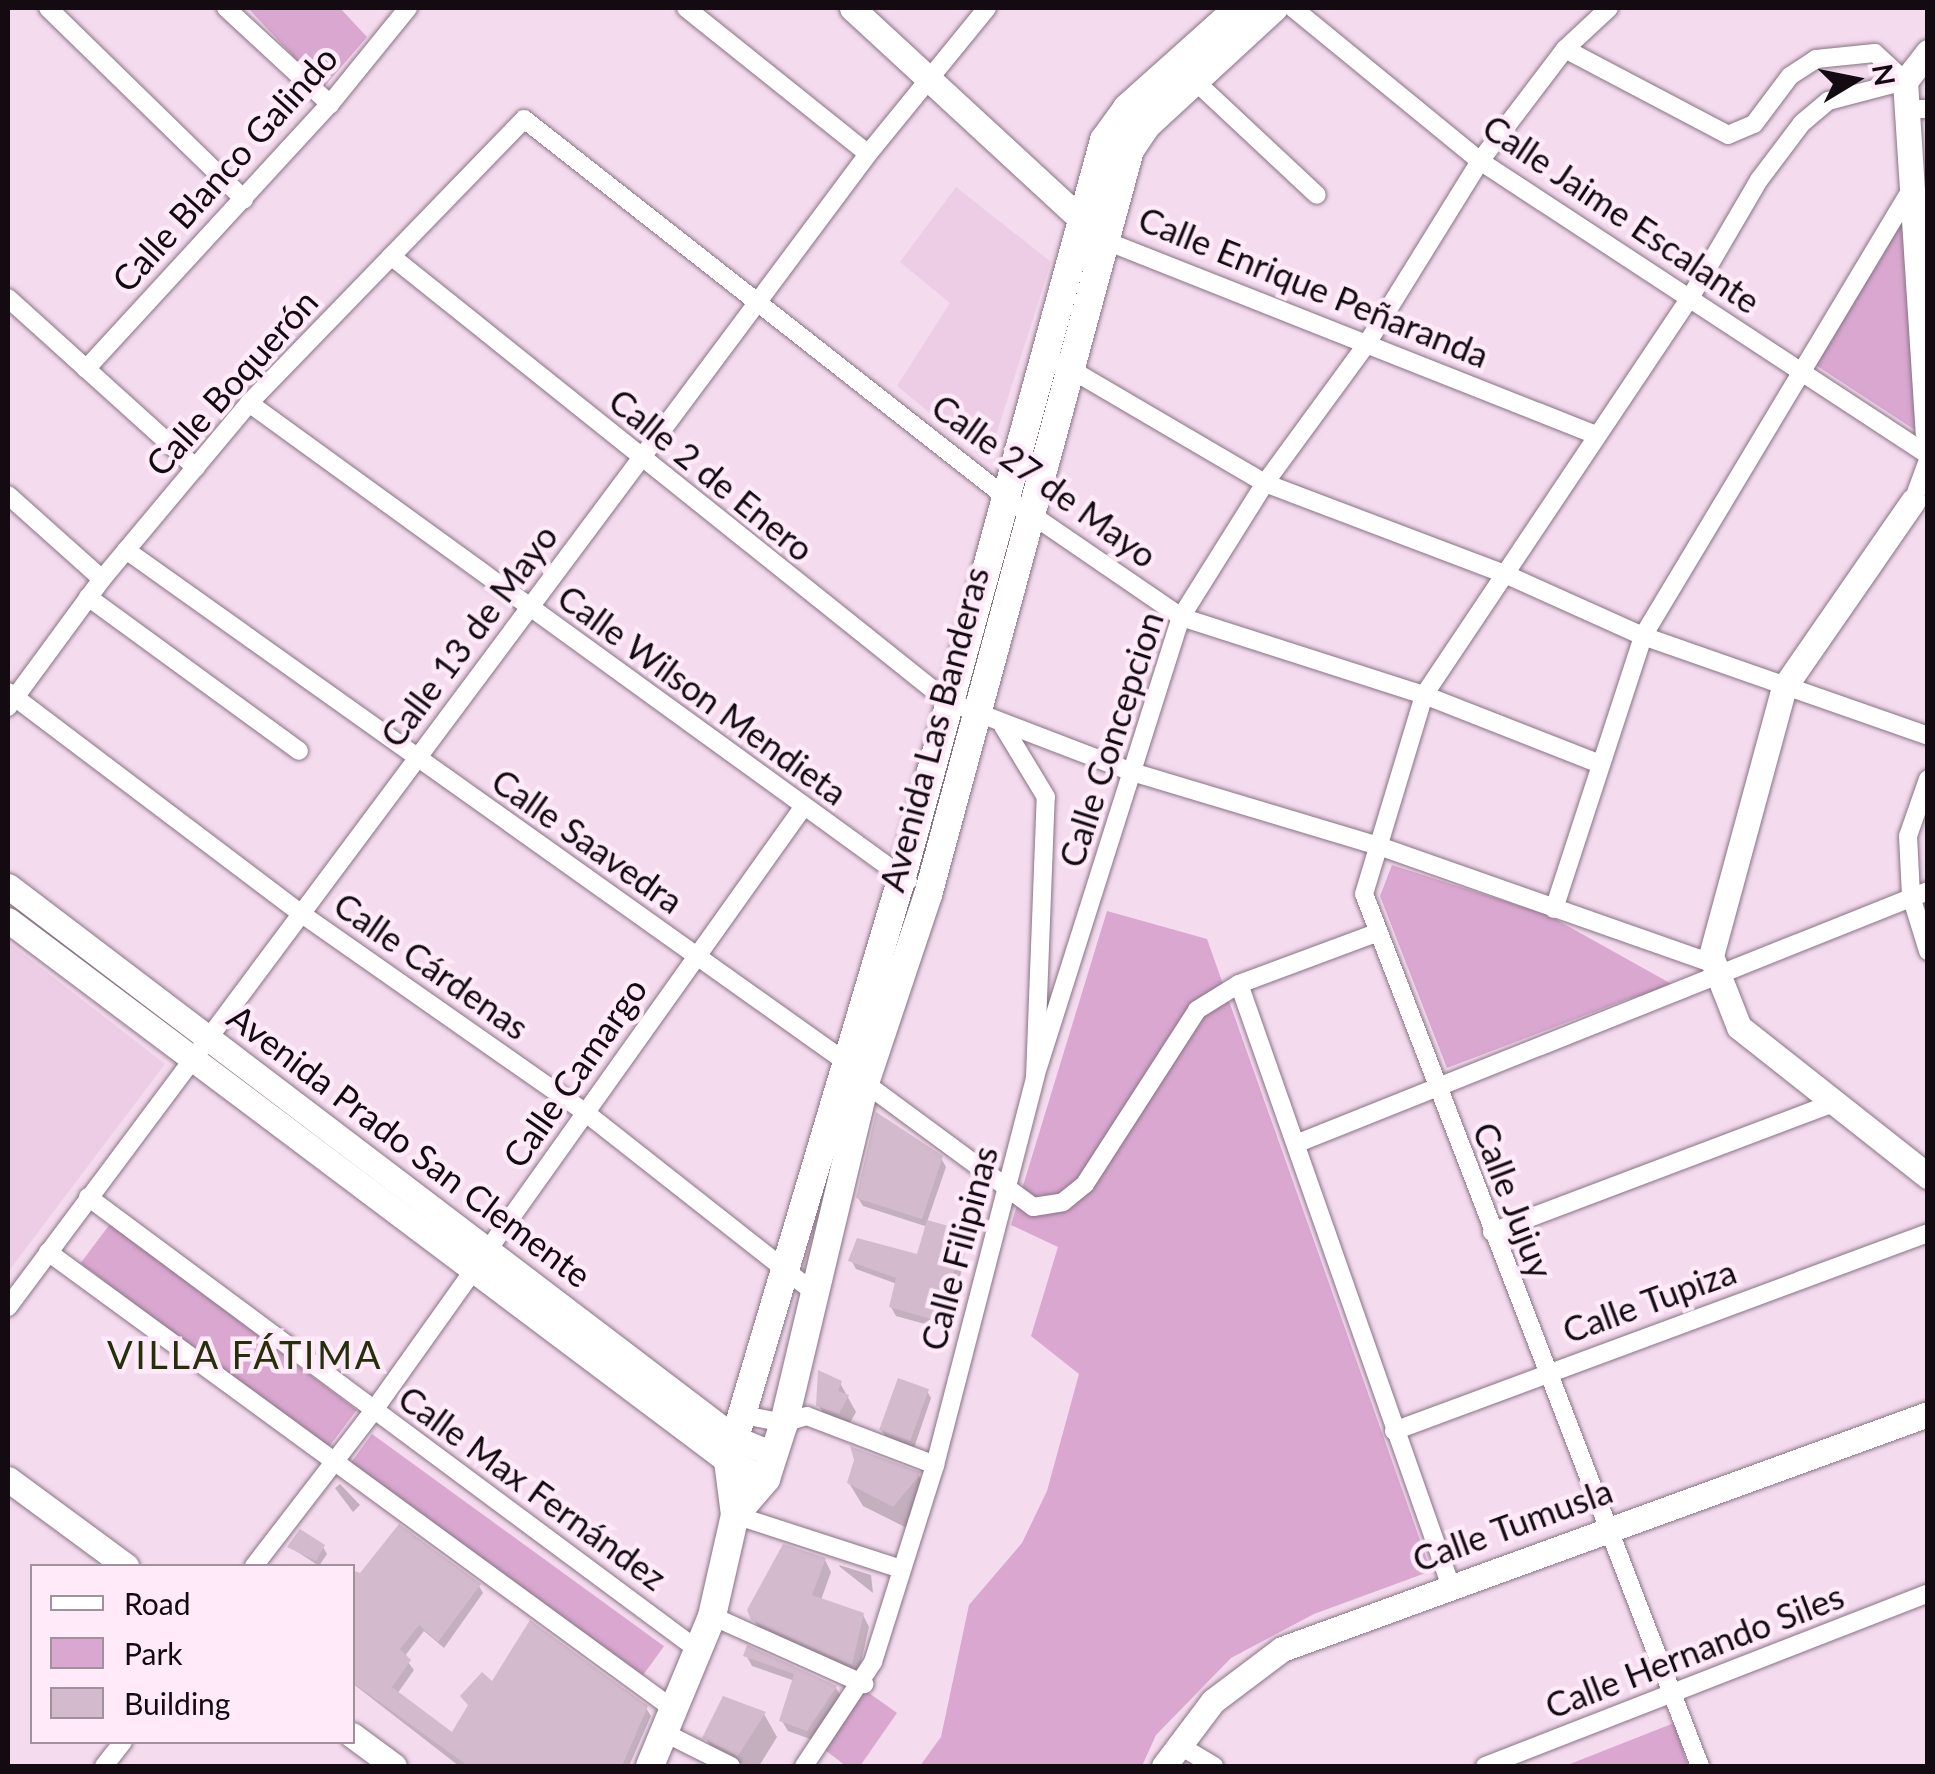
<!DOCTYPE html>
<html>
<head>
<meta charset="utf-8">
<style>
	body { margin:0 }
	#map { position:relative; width:1935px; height:1774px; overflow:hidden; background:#f4dbee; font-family:Lato,sans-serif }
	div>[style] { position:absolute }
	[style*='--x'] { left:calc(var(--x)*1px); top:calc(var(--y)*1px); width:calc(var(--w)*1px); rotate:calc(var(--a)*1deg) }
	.built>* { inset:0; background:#eccde5 }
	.green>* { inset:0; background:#d9a7cf; transform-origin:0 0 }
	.shadow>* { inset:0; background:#0003 }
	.building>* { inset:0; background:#d3bbcd; transform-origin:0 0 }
	.roads { filter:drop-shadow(0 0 2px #887384) drop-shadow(0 0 2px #887384) }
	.street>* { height:18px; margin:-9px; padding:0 9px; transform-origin:9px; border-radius:9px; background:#fff }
	.secondary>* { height:25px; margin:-12.5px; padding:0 12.5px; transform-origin:12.5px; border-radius:12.5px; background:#fff }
	.primary>* { height:28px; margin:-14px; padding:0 14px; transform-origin:14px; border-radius:14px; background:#fff }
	span { translate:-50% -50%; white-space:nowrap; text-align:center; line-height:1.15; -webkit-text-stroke:9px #feeaf9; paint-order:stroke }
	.street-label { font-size:35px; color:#130b11 }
	.neighbourhood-label { font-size:38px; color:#252f09; letter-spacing:2.5px }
	.frame { position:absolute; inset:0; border:10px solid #130b11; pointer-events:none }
	.legend { position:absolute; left:30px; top:1564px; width:325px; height:180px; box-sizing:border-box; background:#feeaf9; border:2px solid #a0919c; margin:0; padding:12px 18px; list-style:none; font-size:30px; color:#130b11 }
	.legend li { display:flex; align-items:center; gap:20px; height:50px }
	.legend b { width:50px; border:2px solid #a0919c }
	.north { position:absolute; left:1805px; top:30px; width:100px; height:100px; -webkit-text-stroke:8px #feeaf9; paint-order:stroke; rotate:80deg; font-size:28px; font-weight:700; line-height:40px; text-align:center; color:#130b11 }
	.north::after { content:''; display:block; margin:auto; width:35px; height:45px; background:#130b11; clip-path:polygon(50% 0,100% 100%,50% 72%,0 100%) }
</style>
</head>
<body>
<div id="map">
	<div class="built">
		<div style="clip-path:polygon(956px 187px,1051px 262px,990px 454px,981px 455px,897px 386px,950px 303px,900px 262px)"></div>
		<div style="clip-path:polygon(8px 942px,165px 1064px,8px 1272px)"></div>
	</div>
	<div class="green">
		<div style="clip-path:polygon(248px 8px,340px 8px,367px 37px,323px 88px)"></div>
		<div style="clip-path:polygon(1901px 201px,1918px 432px,1811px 362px)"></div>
		<div style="clip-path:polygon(1392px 865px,1548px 915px,1677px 987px,1628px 999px,1447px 1068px,1380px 896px)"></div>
		<div style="clip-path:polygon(1107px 911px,1207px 939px,1431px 1571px,1314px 1614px,1231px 1658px,1156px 1735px,1142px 1766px,920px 1766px,941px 1737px,969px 1605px,1022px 1543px,1047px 1491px,1079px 1374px,1031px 1336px,1058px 1247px,1011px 1225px)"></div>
		<div style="left:110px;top:1224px;width:309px;height:49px;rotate:37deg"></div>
		<div style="left:372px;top:1434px;width:361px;height:36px;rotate:36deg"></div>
		<div style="clip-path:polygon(862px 1688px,897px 1713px,860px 1766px,846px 1766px,821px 1747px)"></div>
		<div style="clip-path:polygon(1674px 1723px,1688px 1766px,1565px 1766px)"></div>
	</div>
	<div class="shadow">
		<div style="clip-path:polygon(941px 1158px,946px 1167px,927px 1222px,962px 1232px,967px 1241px,950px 1331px,896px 1316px,891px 1307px,897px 1284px,856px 1269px,851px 1260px,919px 1257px,928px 1227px,863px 1206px,858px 1198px)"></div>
		<div style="clip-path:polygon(840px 1383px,856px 1412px,847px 1428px,828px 1421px,819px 1406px)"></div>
		<div style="clip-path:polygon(927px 1391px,931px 1398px,914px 1448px,885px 1436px,881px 1430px)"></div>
		<div style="clip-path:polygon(918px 1474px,931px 1497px,907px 1528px,863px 1506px,849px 1483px)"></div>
		<div style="clip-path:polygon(340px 1484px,360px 1505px,353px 1512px,335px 1488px)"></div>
		<div style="clip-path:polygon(290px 1547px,323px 1547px,327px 1554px,319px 1566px)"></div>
		<div style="clip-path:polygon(825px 1560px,831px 1572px,821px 1600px,863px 1615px,869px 1627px,858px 1675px,761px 1631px,753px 1619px)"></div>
		<div style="clip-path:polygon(839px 1565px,871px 1575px,873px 1593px,840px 1567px)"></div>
		<div style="clip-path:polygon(479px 1586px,483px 1593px,444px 1648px,424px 1631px,404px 1657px,414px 1670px,397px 1694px,452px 1735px,470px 1707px,463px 1697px,493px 1685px,646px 1708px,651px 1716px,629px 1766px,602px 1766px,604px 1761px,599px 1766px,459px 1766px,352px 1683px,352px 1621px)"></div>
		<div style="clip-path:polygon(746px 1655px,836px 1688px,842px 1698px,813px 1740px,788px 1731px,782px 1721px,795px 1681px,752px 1666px)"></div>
		<div style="clip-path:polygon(764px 1714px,777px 1737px,759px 1766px,718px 1760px,705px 1737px)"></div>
	</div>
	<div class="building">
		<div style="clip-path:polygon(876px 1112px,943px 1156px,922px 1219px,856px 1198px)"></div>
		<div style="clip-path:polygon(927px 1220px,963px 1230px,950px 1290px,956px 1291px,945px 1323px,889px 1307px,896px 1278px,848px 1261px,857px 1238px,917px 1254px)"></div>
		<div style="clip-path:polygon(818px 1370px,842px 1381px,838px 1391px,849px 1395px,839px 1414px,816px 1406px)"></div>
		<div style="left:898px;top:1378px;width:33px;height:55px;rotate:20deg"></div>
		<div style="clip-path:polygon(850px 1446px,920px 1472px,918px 1477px,893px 1507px,847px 1483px,854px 1460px)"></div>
		<div style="clip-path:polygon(399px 1524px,481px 1584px,438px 1642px,419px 1625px,400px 1649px,411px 1660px,392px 1687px,452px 1732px,468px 1705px,460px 1696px,482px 1672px,492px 1681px,530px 1620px,648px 1706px,622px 1766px,468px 1766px,352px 1682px,352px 1570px,360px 1573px)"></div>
		<div style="clip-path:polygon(300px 1529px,325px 1545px,316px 1561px,287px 1547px)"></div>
		<div style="clip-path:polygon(783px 1544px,826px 1558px,812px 1595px,864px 1613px,852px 1665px,751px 1620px,747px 1610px)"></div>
		<div style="clip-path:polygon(747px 1645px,837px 1686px,807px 1731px,779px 1721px,794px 1674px,743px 1656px)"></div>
		<div style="clip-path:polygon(723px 1696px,766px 1712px,738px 1756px,702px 1738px)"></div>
	</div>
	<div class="roads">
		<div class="street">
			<div style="--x:48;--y:8;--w:274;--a:44.3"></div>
			<div style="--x:226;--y:8;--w:142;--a:42.7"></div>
			<div style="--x:686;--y:8;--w:233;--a:38.7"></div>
			<div style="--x:1293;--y:8;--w:242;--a:39.3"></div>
			<div style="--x:1480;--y:161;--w:536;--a:33.27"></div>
			<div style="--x:1565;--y:49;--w:184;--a:27.8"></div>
			<div style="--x:1728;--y:135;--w:28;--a:-23"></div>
			<div style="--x:1754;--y:124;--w:60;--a:-53.1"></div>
			<div style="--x:1790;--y:76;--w:31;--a:-33"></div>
			<div style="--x:1816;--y:59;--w:59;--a:-5.8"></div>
			<div style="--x:1875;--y:53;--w:41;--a:43"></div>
			<div style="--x:1194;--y:80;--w:168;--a:43.1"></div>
			<div style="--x:1907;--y:109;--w:21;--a:0"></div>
			<div style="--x:1101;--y:239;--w:532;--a:21.6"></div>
			<div style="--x:391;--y:256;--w:712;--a:38.67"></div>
			<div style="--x:947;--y:701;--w:198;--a:21"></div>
			<div style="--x:1132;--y:772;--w:255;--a:16.7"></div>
			<div style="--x:1376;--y:845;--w:357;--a:19.4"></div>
			<div style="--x:8;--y:298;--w:253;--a:42.1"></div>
			<div style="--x:1043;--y:353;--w:257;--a:30.4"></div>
			<div style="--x:1265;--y:483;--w:259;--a:20.8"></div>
			<div style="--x:1507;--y:575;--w:149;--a:24.2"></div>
			<div style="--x:1643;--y:636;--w:302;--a:19.3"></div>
			<div style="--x:86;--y:369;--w:360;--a:-47.4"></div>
			<div style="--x:330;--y:104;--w:124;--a:-50.9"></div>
			<div style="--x:249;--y:403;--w:814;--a:35.95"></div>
			<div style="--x:8;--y:495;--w:126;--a:41.8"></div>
			<div style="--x:1913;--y:501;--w:44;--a:-69.9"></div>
			<div style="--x:126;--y:550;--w:883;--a:35.42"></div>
			<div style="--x:846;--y:1062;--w:28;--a:48"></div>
			<div style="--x:865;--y:1083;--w:209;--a:36.4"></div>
			<div style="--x:1033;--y:1207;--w:30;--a:-9"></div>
			<div style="--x:1063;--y:1202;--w:28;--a:-39"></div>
			<div style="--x:1085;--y:1184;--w:207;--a:-57.2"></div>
			<div style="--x:1197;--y:1010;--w:49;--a:-31.8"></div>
			<div style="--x:1239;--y:984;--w:146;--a:-20.4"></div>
			<div style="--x:88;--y:597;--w:261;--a:36.1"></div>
			<div style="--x:8;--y:692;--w:365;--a:37.1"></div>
			<div style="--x:299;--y:912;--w:350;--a:35"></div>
			<div style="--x:586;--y:1113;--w:293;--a:38.2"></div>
			<div style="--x:8;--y:707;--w:159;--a:-53.7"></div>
			<div style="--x:102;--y:579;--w:229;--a:-50.1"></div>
			<div style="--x:249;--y:403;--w:395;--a:-45.9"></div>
			<div style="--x:524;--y:119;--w:609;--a:38.13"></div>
			<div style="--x:1003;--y:495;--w:216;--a:34.4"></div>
			<div style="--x:1181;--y:617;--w:255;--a:17.8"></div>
			<div style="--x:1424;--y:695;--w:189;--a:21.4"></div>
			<div style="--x:1928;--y:779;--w:60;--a:109.3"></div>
			<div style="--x:1908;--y:836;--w:60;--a:87.1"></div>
			<div style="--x:1911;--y:896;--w:58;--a:72.8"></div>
			<div style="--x:1554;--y:909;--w:287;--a:-71.9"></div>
			<div style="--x:1643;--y:636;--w:523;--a:-59.02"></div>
			<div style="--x:1239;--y:984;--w:636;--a:70.62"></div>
			<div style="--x:1035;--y:1077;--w:483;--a:-72.4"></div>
			<div style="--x:1181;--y:617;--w:158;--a:-57.9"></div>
			<div style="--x:1265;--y:483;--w:171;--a:-53.8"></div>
			<div style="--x:1366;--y:345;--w:216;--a:-58.2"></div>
			<div style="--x:1480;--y:161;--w:141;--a:-52.8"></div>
			<div style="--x:1565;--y:49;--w:60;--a:-43"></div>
			<div style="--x:1298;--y:1143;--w:679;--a:-21.8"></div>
			<div style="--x:88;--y:1197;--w:760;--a:36.6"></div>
			<div style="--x:1492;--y:1232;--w:365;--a:-20.7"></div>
			<div style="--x:48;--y:1252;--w:774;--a:36.17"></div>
			<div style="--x:8;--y:1307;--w:1438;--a:-53.28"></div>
			<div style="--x:868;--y:154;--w:188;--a:-50.8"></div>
			<div style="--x:744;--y:1415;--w:41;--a:11.3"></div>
			<div style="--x:784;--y:1423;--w:24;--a:-17"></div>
			<div style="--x:807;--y:1416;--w:137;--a:20.9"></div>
			<div style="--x:1394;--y:1431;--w:570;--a:-20.34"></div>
			<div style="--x:735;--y:1515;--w:175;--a:18"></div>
			<div style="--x:254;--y:1566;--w:197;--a:-52.4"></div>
			<div style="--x:374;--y:1410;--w:741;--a:-54.55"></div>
			<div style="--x:712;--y:1616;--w:167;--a:24.1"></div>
			<div style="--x:663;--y:1732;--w:76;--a:26.6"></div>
			<div style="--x:1177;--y:1744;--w:43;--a:30.7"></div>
			<div style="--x:104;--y:1766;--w:31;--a:-52"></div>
			<div style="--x:804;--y:1766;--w:125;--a:-56.4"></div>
			<div style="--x:873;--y:1662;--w:207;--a:-72.5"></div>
			<div style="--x:935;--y:1465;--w:401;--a:-75.5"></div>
			<div style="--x:1035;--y:1077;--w:280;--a:-87.8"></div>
			<div style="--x:1046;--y:797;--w:83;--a:-121.2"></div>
			<div style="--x:1485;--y:1766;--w:476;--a:-21.3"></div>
			<div style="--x:1700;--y:1766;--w:934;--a:-111.07"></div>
			<div style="--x:1364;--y:894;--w:208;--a:-73.2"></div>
			<div style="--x:1424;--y:695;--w:478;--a:-56.2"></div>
			<div style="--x:1690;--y:298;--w:137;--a:-59.7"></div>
			<div style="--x:1759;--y:180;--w:71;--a:-53"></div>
			<div style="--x:1802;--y:123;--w:34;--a:-40"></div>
			<div style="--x:1828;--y:101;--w:80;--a:-14.6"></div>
		</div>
		<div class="secondary">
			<div style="--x:852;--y:8;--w:330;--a:42.7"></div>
			<div style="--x:1928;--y:52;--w:37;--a:128"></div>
			<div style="--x:1905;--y:81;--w:352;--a:86.3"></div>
			<div style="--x:1913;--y:501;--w:226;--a:124.7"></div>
			<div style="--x:1784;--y:687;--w:279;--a:105.2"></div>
			<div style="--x:1711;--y:956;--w:76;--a:68.5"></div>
			<div style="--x:1739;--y:1027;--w:241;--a:38.3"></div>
			<div style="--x:8;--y:886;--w:914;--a:37.22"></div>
			<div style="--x:736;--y:1439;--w:40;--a:22"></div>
			<div style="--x:8;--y:920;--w:901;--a:36.92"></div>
			<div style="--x:728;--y:1461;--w:42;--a:25.3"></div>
			<div style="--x:8;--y:1479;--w:147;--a:36.4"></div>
			<div style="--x:352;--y:1735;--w:52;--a:36.4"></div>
			<div style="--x:1164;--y:1766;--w:81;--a:-53"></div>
			<div style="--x:1213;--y:1701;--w:86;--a:-37"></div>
			<div style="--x:1282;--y:1649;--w:687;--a:-19.99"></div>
		</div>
		<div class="primary">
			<div style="--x:735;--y:1515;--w:48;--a:-49.3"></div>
			<div style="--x:766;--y:1479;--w:59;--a:-72.2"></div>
			<div style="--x:784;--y:1423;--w:350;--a:-76.6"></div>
			<div style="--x:865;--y:1083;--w:198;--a:-71.5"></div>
			<div style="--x:928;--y:895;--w:772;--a:-74.83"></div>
			<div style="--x:1130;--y:150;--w:30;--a:-56"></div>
			<div style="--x:1147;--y:125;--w:173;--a:-42.7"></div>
			<div style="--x:650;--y:1766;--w:162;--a:-67.5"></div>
			<div style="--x:712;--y:1616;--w:104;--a:-77.2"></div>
			<div style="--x:735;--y:1515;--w:54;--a:-97.4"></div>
			<div style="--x:728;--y:1461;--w:609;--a:-73.41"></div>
			<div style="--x:902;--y:877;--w:764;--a:-74.67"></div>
			<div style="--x:1104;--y:140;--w:39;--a:-54"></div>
			<div style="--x:1127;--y:108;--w:150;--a:-41.8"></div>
		</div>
	</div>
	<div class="street-label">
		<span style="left:224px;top:168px;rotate:-48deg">Calle Blanco Galindo</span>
		<span style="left:1622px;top:213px;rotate:34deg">Calle Jaime Escalante</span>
		<span style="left:1314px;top:286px;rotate:22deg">Calle Enrique Peñaranda</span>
		<span style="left:231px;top:382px;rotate:-48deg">Calle Boquerón</span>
		<span style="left:712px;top:474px;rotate:39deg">Calle 2 de Enero</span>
		<span style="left:1045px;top:480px;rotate:36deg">Calle 27 de Mayo</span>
		<span style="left:468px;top:635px;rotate:-53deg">Calle 13 de Mayo</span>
		<span style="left:703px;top:694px;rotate:36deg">Calle Wilson Mendieta</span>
		<span style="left:933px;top:729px;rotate:-75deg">Avenida Las Banderas</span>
		<span style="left:1110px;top:739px;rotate:-72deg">Calle Concepcion</span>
		<span style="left:588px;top:840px;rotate:35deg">Calle Saavedra</span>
		<span style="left:432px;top:965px;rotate:35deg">Calle Cárdenas</span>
		<span style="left:574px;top:1072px;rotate:-55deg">Calle Camargo</span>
		<span style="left:410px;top:1145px;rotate:37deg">Avenida Prado San Clemente</span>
		<span style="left:1514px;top:1200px;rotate:69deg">Calle Jujuy</span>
		<span style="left:958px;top:1248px;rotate:-75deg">Calle Filipinas</span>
		<span style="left:1649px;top:1300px;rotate:-20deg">Calle Tupiza</span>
		<span style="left:533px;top:1487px;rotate:36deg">Calle Max Fernández</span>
		<span style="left:1512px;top:1524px;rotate:-20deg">Calle Tumusla</span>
		<span style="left:1694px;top:1650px;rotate:-21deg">Calle Hernando Siles</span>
	</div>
	<div class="neighbourhood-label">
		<span style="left:245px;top:1355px">VILLA FÁTIMA</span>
	</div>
	<div class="frame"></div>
	<ul class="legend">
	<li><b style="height:12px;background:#fff"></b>Road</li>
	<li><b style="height:28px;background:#d9a7cf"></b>Park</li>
	<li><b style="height:28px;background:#d3bbcd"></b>Building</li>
	</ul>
	<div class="north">N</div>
</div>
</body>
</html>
